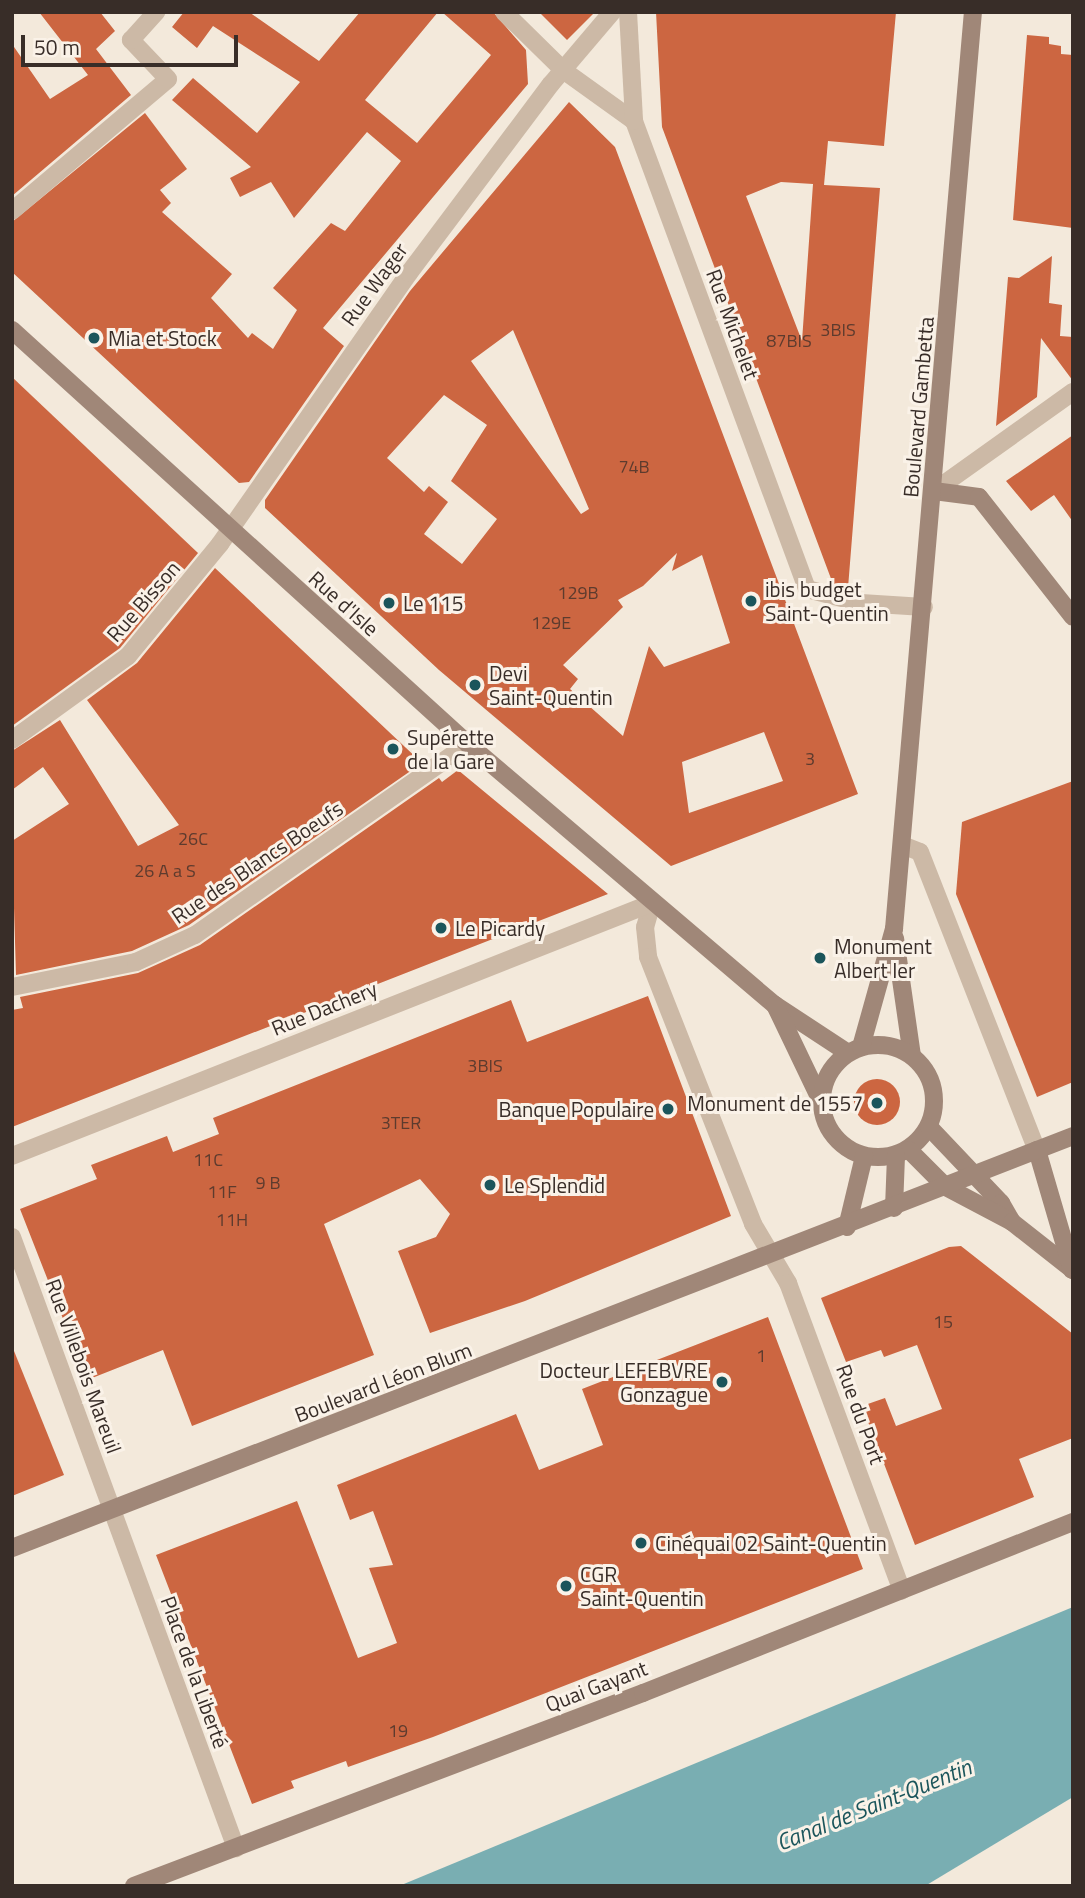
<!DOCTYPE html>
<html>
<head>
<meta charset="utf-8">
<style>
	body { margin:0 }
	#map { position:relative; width:1085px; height:1898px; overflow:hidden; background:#f3e9db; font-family:"Titillium Web",sans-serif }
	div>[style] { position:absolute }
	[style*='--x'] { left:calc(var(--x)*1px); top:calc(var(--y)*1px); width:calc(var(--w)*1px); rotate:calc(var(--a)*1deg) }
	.water>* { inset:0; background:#79aeb2 }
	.building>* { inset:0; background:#cc6641 }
	.round { border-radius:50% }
	.street>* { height:18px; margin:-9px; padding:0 9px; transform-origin:9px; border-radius:9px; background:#ccb9a6 }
	.secondary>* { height:18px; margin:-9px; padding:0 9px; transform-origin:9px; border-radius:9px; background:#a08778 }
	.secondary>.ring { margin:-9px; padding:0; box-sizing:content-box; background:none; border:18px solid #a08778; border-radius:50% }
	.dots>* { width:19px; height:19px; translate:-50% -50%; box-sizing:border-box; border:4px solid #faf2e8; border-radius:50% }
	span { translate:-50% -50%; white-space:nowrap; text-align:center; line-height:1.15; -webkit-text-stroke:6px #faf2e8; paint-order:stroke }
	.number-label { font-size:18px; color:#5d3b2e }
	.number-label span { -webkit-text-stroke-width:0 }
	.street-label { font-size:21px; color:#382d28 }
	.poi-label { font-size:21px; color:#382d28 }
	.left { translate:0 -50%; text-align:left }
	.right { translate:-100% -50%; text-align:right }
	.water-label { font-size:23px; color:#1b555b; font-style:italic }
	.frame { position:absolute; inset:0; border:14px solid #382d28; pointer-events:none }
	.scale { position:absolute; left:21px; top:35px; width:217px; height:32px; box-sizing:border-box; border:4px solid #382d28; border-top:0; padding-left:9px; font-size:21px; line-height:24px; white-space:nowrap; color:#382d28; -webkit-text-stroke:5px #faf2e8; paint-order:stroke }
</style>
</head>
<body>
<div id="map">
	<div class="water">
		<div style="clip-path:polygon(1073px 1607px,1073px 1797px,925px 1886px,399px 1886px)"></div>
	</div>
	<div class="building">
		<div style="clip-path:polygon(39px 12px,100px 12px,115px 31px,96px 49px,131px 95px,12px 196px,12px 44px,50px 99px,88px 75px)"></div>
		<div style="clip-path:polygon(184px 12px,249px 12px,319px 61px,360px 12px,438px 12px,365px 100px,417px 143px,491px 55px,442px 12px,493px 12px,526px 50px,528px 84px,323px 328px,344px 346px,249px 482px,239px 483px,12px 272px,12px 222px,145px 113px,187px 169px,160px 190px,171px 203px,162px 212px,232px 274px,211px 298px,248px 338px,252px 333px,273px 349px,297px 310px,273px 288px,331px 223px,345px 231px,401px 161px,367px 132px,294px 218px,271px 182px,240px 197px,230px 178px,251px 167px,172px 100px,193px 78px,257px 133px,300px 82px,213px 26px,197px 48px,172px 27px)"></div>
		<div style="clip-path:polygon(539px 12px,595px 12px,567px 40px)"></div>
		<div style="clip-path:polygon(evenodd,656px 12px,896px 12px,884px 146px,828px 141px,824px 185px,880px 188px,848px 588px,833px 584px,662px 127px,656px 12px,781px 182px,813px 184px,802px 341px,746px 196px,781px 182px)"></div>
		<div style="clip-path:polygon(1027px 35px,1049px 37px,1049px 44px,1061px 46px,1061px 54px,1073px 55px,1073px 228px,1013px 220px)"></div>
		<div style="clip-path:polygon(evenodd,569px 102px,615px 147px,858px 794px,671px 866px,439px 670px,265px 508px,265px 500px,410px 291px,569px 102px,513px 330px,589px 509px,581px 514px,471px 361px,513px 330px,569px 102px,444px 395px,487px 425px,451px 481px,497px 519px,462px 564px,424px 534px,448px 502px,429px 486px,424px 492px,387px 458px,444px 395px,569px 102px,677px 553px,672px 571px,702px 555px,730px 643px,664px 667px,649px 646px,623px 736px,570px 689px,578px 679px,563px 665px,623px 607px,618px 600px,643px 586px,677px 553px,569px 102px,764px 732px,783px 781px,689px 813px,682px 762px,764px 732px)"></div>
		<div style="clip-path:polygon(1052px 256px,1049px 303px,1062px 305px,1060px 336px,1073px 337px,1073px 381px,1041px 338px,1037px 397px,996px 426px,1008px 277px,1019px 278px)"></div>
		<div style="clip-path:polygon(12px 377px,198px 553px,120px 648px,12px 726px)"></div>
		<div style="clip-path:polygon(1073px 435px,1073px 522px,1054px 495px,1031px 511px,1006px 481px)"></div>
		<div style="clip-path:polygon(215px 568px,422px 763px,189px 925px,132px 951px,16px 975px,12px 841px,69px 804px,43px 767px,12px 790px,12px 751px,60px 720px,138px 846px,179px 825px,87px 700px,137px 663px)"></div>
		<div style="clip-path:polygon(458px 770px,608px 894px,12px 1127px,12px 1010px,23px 1008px,20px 997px,138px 973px,200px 945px,439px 778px,442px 782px)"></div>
		<div style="clip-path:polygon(1073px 781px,1073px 1082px,1037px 1097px,956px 894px,962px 822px)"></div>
		<div style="clip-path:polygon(648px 996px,731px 1216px,525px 1301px,430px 1333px,398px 1251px,436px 1237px,450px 1214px,420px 1179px,324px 1224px,374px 1355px,192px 1426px,163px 1350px,87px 1380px,20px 1209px,97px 1179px,91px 1165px,167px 1136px,173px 1152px,219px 1134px,213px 1118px,511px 1000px,527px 1042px)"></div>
		<div class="round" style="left:854px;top:1079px;width:46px;height:46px"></div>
		<div style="clip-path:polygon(961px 1246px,1073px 1334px,1073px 1438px,1019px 1459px,1034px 1497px,915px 1545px,862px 1406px,885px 1398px,896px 1426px,942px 1409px,917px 1345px,884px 1357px,881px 1350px,846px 1362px,821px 1298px,949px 1247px)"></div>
		<div style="clip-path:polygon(768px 1317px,863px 1569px,433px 1737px,348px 1767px,346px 1761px,291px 1781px,294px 1788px,252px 1804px,156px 1555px,297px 1501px,358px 1658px,397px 1643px,369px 1568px,393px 1565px,373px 1511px,350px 1520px,337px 1485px,516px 1414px,539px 1470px,603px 1445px,582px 1389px)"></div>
		<div style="clip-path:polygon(12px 1346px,64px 1475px,12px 1496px)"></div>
	</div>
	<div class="street">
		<div style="--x:504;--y:12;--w:83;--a:44.5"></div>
		<div style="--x:563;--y:70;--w:87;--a:35.7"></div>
		<div style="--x:634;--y:121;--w:499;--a:69.7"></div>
		<div style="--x:807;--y:589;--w:56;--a:14.5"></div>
		<div style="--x:861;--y:603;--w:63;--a:3.6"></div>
		<div style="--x:628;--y:12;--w:109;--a:86.8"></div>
		<div style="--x:12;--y:211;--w:204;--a:-40.2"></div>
		<div style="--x:168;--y:79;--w:54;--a:-133.5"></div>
		<div style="--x:131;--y:40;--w:38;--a:-48"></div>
		<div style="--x:934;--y:491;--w:171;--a:-35.5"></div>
		<div style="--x:12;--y:740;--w:143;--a:-35.9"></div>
		<div style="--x:128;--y:656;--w:145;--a:-50.6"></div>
		<div style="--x:220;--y:544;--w:330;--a:-55.1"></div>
		<div style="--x:409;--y:273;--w:236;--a:-53.1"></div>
		<div style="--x:551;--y:84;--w:94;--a:-49.7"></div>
		<div style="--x:902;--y:845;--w:19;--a:21"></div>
		<div style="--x:920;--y:852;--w:320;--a:68.6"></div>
		<div style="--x:652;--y:903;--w:25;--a:106"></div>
		<div style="--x:645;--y:927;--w:30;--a:84"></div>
		<div style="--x:648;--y:957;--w:287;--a:68.5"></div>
		<div style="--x:753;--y:1224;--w:69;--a:59.3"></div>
		<div style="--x:788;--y:1283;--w:328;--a:69.7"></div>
		<div style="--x:12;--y:987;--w:126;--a:-11.4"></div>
		<div style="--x:136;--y:962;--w:65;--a:-24.6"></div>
		<div style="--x:195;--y:935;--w:333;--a:-35"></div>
		<div style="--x:12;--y:1156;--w:688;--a:-21.57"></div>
		<div style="--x:12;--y:1237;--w:651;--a:69.87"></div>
	</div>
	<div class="secondary">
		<div style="--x:12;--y:330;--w:616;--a:42.24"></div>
		<div style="--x:468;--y:744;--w:403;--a:40.4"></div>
		<div style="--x:775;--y:1005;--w:87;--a:33.3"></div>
		<div style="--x:934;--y:491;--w:45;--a:7.6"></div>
		<div style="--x:979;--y:497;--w:152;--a:51.9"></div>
		<div style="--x:895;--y:938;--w:119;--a:81.8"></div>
		<div style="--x:775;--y:1005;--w:106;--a:64.4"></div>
		<div class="ring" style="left:822px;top:1045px;width:94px;height:94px"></div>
		<div style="--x:861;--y:1047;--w:123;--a:-74.4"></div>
		<div style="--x:894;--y:929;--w:920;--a:-85.08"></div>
		<div style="--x:929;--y:1127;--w:105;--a:46.5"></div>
		<div style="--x:1001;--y:1203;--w:22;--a:60"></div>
		<div style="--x:909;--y:1150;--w:52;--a:45"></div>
		<div style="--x:946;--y:1187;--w:75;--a:27.9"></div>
		<div style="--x:1012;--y:1222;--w:78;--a:38.2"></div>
		<div style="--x:1037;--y:1150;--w:125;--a:73.7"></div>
		<div style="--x:894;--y:1208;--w:53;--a:-87.8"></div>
		<div style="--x:847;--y:1227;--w:73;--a:-76.5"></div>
		<div style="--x:12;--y:1548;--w:1138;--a:-21.22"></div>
		<div style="--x:134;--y:1886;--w:544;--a:-20.77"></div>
		<div style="--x:643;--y:1693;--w:463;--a:-21.7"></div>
	</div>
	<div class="dots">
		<div style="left:94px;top:338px;background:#1b555b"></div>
		<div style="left:751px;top:601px;background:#1b555b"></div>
		<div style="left:389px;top:603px;background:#1b555b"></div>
		<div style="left:475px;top:685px;background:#1b555b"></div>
		<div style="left:393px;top:749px;background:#1b555b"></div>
		<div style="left:441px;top:928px;background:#1b555b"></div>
		<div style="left:820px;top:958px;background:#1b555b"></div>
		<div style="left:877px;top:1103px;background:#1b555b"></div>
		<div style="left:668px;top:1109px;background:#1b555b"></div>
		<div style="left:490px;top:1185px;background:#1b555b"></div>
		<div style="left:722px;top:1382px;background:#1b555b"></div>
		<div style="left:641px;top:1543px;background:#1b555b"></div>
		<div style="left:566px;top:1586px;background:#1b555b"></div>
	</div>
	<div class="number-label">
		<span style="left:838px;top:330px">3BIS</span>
		<span style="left:789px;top:341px">87BIS</span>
		<span style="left:634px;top:467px">74B</span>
		<span style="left:578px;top:593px">129B</span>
		<span style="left:551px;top:623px">129E</span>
		<span style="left:810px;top:759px">3</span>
		<span style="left:193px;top:839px">26C</span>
		<span style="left:165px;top:871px">26 A a S</span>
		<span style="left:485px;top:1066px">3BIS</span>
		<span style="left:401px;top:1123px">3TER</span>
		<span style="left:208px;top:1160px">11C</span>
		<span style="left:268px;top:1183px">9 B</span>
		<span style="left:222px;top:1192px">11F</span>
		<span style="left:232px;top:1220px">11H</span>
		<span style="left:943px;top:1322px">15</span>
		<span style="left:761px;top:1356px">1</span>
		<span style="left:398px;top:1731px">19</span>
	</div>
	<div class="street-label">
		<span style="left:374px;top:284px;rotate:-54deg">Rue Wager</span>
		<span style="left:733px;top:324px;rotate:70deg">Rue Michelet</span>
		<span style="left:918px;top:407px;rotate:-85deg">Boulevard Gambetta</span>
		<span style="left:143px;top:601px;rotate:-49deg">Rue Bisson</span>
		<span style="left:344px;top:603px;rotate:42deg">Rue d'Isle</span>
		<span style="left:257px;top:862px;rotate:-34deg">Rue des Blancs Boeufs</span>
		<span style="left:324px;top:1008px;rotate:-22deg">Rue Dachery</span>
		<span style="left:84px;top:1366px;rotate:70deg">Rue Villebois Mareuil</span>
		<span style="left:383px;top:1382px;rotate:-21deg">Boulevard Léon Blum</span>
		<span style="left:861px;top:1414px;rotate:70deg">Rue du Port</span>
		<span style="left:195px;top:1672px;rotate:70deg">Place de la Liberté</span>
		<span style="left:596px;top:1686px;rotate:-21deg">Quai Gayant</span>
	</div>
	<div class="poi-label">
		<span class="left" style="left:108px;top:338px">Mia et Stock</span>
		<span class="left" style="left:765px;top:601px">ibis budget<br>Saint-Quentin</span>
		<span class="left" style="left:403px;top:603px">Le 115</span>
		<span class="left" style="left:489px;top:685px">Devi<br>Saint-Quentin</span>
		<span class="left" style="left:407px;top:749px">Supérette<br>de la Gare</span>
		<span class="left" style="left:455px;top:928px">Le Picardy</span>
		<span class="left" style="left:834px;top:958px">Monument<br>Albert Ier</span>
		<span class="right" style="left:863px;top:1103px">Monument de 1557</span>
		<span class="right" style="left:654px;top:1109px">Banque Populaire</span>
		<span class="left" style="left:504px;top:1185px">Le Splendid</span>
		<span class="right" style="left:708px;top:1382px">Docteur LEFEBVRE<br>Gonzague</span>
		<span class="left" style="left:655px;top:1543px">Cinéquai 02 Saint-Quentin</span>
		<span class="left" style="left:580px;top:1586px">CGR<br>Saint-Quentin</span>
	</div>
	<div class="water-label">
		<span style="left:874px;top:1805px;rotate:-22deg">Canal de Saint-Quentin</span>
	</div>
	<div class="frame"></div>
	<div class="scale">50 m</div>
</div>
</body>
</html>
